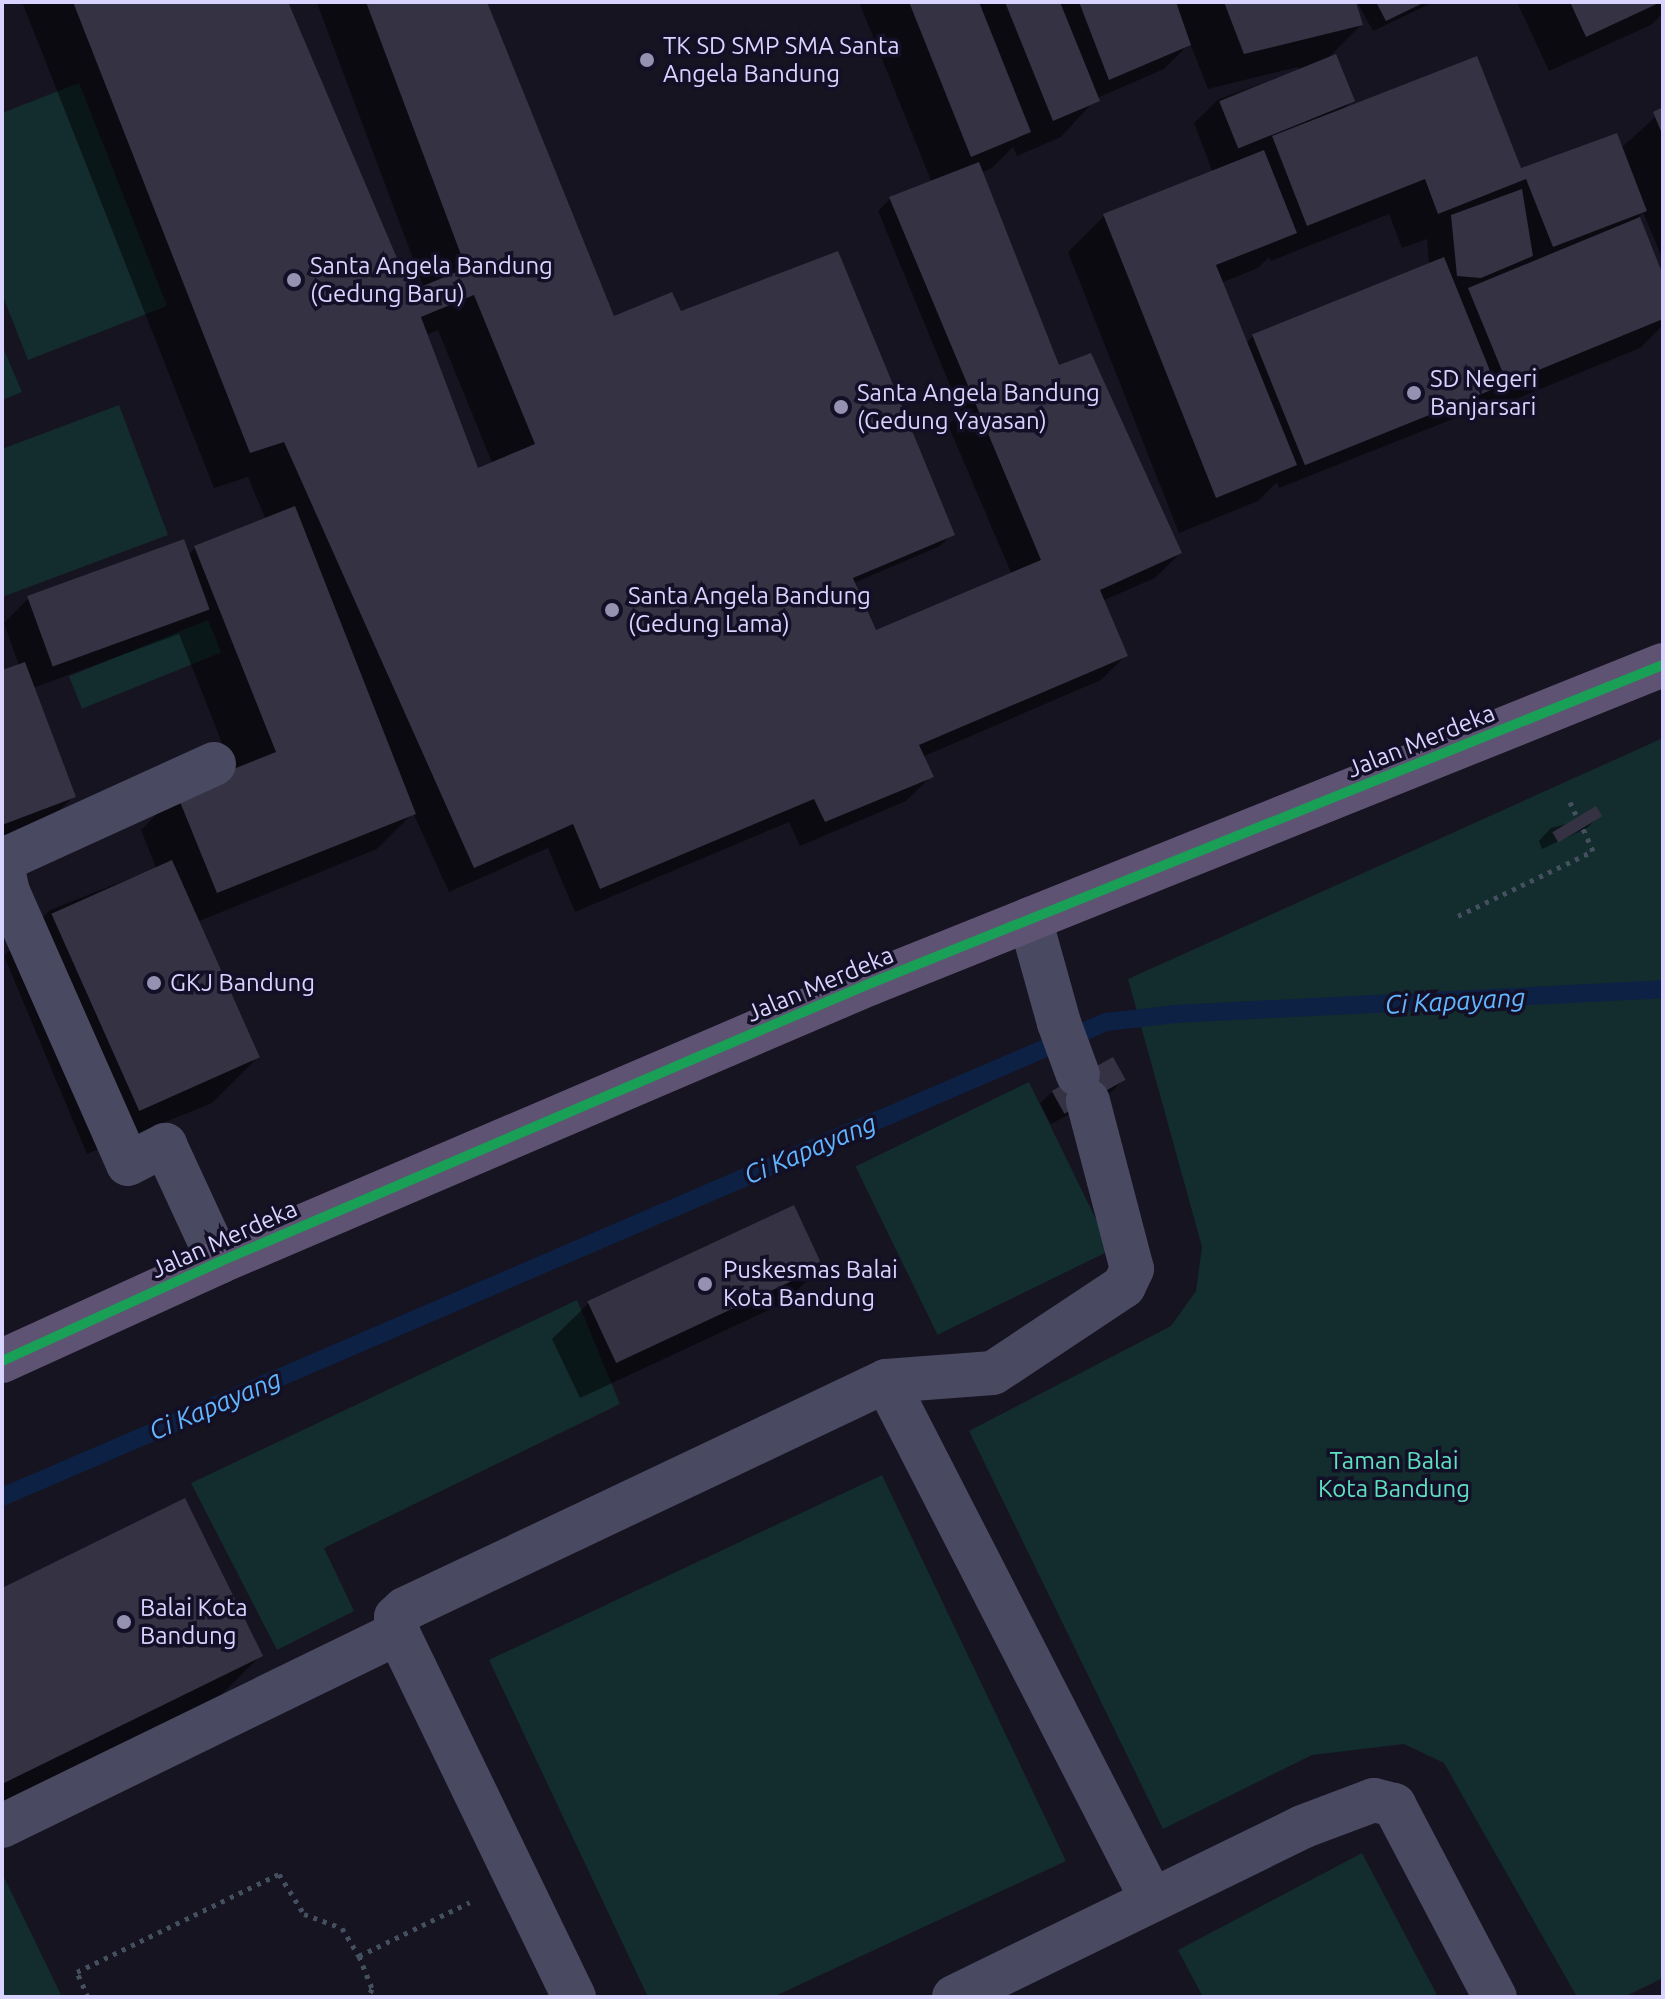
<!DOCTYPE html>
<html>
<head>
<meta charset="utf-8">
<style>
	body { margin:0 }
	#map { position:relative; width:1665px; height:1999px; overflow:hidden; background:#161421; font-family:Ubuntu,sans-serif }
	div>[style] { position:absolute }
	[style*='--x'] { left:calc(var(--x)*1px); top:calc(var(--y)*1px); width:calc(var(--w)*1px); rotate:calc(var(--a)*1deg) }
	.green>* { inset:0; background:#132c2d; transform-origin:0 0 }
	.shadow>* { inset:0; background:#0007 }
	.stream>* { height:18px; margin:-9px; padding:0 9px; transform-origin:9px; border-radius:9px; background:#0d2144 }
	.building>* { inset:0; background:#343243; transform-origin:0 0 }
	.path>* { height:5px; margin-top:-2.5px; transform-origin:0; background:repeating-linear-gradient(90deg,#44505f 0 4px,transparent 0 10px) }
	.minor>* { height:44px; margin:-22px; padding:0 22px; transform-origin:22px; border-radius:22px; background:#4a4962 }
	.major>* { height:44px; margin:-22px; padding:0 22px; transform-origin:22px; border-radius:22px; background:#5e5373 }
	.cycleway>* { height:10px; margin:-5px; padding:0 5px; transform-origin:5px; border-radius:5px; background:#1a9f57 }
	.dots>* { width:22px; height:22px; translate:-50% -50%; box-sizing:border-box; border:4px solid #130f26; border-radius:50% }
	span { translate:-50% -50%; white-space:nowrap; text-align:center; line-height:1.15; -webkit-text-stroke:7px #130f26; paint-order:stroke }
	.poi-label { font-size:24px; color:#d9d4ff }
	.left { translate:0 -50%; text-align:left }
	.street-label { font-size:24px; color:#d9d4ff }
	.park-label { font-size:24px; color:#5fe0c0 }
	.water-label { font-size:26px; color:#62b6ff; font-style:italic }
	.frame { position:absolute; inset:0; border:4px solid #d9d4ff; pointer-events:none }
</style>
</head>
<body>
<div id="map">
	<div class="green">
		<div style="clip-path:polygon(79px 83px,167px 306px,28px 360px,2px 294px,2px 113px)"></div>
		<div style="clip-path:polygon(2px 345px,22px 392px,2px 400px)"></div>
		<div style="clip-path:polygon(119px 405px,168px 535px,2px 597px,2px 449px)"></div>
		<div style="left:208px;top:620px;width:35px;height:150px;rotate:68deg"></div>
		<div style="clip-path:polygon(1663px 738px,1663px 1978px,1624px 1997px,1577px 1997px,1444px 1763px,1404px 1744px,1312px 1755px,1163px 1829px,969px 1431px,1171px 1326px,1196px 1291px,1202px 1247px,1128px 979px)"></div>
		<div style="left:1029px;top:1082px;width:187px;height:193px;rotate:64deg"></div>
		<div style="clip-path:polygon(577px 1300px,620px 1404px,324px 1548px,354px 1611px,277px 1650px,191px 1483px)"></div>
		<div style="clip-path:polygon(882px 1475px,1066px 1861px,773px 1997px,648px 1997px,489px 1660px)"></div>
		<div style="clip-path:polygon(1362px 1853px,1438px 1997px,1203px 1997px,1178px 1950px)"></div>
		<div style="clip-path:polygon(2px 1873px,62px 1997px,2px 1997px)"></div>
	</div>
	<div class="shadow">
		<div style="clip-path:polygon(evenodd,22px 2px,285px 2px,410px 294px,424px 288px,317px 3px,484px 2px,613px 319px,680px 314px,952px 534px,940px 546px,854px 583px,875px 633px,1012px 575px,948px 425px,961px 412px,878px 211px,890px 199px,932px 183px,859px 2px,1354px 2px,1361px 25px,1325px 61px,1352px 101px,1341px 111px,1520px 172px,1621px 148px,1663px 110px,1663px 260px,1643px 212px,1638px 218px,1663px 280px,1663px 325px,1640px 348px,1470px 418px,1468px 413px,1279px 488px,1277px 482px,1258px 501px,1179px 533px,1068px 252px,1104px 216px,1213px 173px,1194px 123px,1219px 99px,1299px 70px,1298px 67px,1208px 89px,1190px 43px,1164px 69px,1097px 98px,1061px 137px,1017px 156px,1013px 147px,992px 168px,981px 173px,1058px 368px,1180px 553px,1155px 578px,1102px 601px,1126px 655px,1101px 680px,922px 757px,931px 776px,906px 801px,800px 846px,789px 822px,575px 912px,548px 848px,449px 892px,413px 813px,377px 849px,197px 922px,258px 1057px,212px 1103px,87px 1154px,4px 956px,50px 910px,156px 868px,141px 830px,177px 794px,233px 771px,179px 634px,33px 688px,73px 797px,48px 822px,2px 839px,2px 672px,19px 666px,4px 623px,29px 598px,188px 555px,195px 548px,266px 520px,248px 477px,214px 488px,22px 2px,1389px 214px,1402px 248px,1427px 239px,1429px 265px,1253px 336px,1246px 343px,1221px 283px,1258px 268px,1269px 257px,1271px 261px,1389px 214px,22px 2px,438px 330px,493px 465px,466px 477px,426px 335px,438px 330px)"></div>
		<div style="clip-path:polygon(1357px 2px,1434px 2px,1373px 31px)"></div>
		<div style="clip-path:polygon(1517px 2px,1663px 2px,1663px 13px,1651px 25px,1549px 71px)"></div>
		<div style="clip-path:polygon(1599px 816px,1587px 828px,1542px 849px,1539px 841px,1551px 828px)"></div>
		<div style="clip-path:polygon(1123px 1080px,1111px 1092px,1051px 1124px,1040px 1103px,1053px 1091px)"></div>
		<div style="clip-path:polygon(821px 1267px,784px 1303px,580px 1398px,552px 1339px,589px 1303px)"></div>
		<div style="clip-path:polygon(2px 1590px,260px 1656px,214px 1702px,2px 1806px)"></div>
	</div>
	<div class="stream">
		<div style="--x:2;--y:1497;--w:1202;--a:-23.28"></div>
		<div style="--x:1106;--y:1022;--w:69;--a:-6.6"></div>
		<div style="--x:1175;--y:1014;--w:489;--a:-2.9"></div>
	</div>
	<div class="building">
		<div style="clip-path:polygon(evenodd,73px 2px,288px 2px,411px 291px,466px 268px,366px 2px,487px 2px,614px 316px,672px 292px,681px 311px,838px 251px,955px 535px,853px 578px,876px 630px,1041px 560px,889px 197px,979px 162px,1059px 365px,1091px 353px,1182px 553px,1100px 590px,1128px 656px,919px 745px,934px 777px,825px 822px,814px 799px,600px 889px,573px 824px,474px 868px,284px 442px,250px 453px,73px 2px,474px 295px,535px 444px,478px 468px,421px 317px,474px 295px)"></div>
		<div style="clip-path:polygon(909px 2px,979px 2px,1031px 132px,971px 157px)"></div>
		<div style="clip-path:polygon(1005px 2px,1060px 2px,1100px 101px,1053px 121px)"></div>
		<div style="clip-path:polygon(1079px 2px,1176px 2px,1191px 45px,1109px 80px)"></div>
		<div style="clip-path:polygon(1224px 2px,1356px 2px,1363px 25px,1244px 54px)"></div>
		<div style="clip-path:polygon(1376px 2px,1425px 2px,1386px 21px)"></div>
		<div style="clip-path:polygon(1570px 2px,1661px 2px,1586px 37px)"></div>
		<div style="left:1336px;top:54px;width:51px;height:126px;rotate:68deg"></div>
		<div style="clip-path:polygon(1477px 56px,1521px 168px,1617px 133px,1647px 211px,1553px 247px,1526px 179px,1438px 214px,1425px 179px,1307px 226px,1272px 136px)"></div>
		<div style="clip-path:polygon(1663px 107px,1663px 136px,1653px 112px)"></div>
		<div style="clip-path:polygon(1264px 150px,1297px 233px,1216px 265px,1297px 465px,1216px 498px,1103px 214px)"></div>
		<div style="clip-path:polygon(1522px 189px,1533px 256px,1481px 278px,1457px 276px,1451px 215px)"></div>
		<div style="clip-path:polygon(1640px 217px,1663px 275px,1663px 319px,1507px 383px,1468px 288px)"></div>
		<div style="left:1444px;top:257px;width:141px;height:207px;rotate:68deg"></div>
		<div style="clip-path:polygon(295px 506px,416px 814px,217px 893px,176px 792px,276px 752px,194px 546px)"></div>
		<div style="left:184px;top:539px;width:75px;height:167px;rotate:70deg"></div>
		<div style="clip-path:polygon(25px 662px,76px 797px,2px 825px,2px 670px)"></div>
		<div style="left:1596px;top:806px;width:12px;height:51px;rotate:59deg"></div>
		<div style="left:172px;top:860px;width:216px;height:132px;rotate:66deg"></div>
		<div style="left:1113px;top:1057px;width:26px;height:70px;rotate:61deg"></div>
		<div style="left:794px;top:1205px;width:68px;height:228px;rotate:65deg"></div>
		<div style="clip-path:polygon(185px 1498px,263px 1656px,2px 1784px,2px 1588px)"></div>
	</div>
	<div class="path">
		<div style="--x:1570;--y:802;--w:14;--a:65"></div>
		<div style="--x:1458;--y:916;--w:150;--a:-25.7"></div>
		<div style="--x:1593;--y:851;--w:27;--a:-114"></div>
		<div style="--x:359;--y:1956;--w:35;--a:68"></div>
		<div style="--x:372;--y:1989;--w:9;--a:117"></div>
		<div style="--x:88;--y:1997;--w:27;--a:-114"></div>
		<div style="--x:77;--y:1972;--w:225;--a:-25.9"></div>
		<div style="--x:279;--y:1874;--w:47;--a:58"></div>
		<div style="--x:304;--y:1914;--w:40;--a:20.2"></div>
		<div style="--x:342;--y:1928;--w:33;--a:59"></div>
		<div style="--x:359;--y:1956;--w:123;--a:-25.9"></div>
	</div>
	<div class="minor">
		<div style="--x:214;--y:764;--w:222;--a:155.5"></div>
		<div style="--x:12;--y:856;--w:16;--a:125"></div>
		<div style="--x:3;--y:869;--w:24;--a:78"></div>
		<div style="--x:8;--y:892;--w:297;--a:66.2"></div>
		<div style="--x:128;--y:1164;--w:42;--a:-27.2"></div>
		<div style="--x:165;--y:1145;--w:129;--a:65.2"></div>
		<div style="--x:1030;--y:919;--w:108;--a:74.4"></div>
		<div style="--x:1059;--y:1023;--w:55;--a:69.9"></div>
		<div style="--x:886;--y:1381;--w:583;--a:62.86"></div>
		<div style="--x:2;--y:1826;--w:441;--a:-26"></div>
		<div style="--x:574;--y:1997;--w:404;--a:-115.8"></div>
		<div style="--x:398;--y:1633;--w:16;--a:-97"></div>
		<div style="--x:396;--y:1617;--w:12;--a:-42"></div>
		<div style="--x:405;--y:1609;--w:532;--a:-25.36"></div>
		<div style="--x:886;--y:1381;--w:107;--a:-4.3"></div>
		<div style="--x:993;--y:1373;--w:157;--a:-33.6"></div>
		<div style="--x:1124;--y:1286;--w:19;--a:-65"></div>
		<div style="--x:1132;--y:1269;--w:174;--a:-104.7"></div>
		<div style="--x:954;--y:1997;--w:387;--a:-26"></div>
		<div style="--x:1302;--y:1827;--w:77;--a:-20.6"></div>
		<div style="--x:1374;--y:1800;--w:21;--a:14"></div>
		<div style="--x:1394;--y:1805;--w:217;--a:62.3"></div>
	</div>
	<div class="major">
		<div style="--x:2;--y:1361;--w:239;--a:-24.5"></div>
		<div style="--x:219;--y:1262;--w:709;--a:-23.17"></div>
		<div style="--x:871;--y:983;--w:853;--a:-21.88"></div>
	</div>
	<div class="cycleway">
		<div style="--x:2;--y:1361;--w:239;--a:-24.5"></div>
		<div style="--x:219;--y:1262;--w:709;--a:-23.17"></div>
		<div style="--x:871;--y:983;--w:853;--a:-21.88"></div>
	</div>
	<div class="dots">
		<div style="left:647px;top:60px;background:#9591b1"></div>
		<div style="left:294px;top:280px;background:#9591b1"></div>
		<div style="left:1414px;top:393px;background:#9591b1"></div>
		<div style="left:841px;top:407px;background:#9591b1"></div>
		<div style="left:612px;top:610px;background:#9591b1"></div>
		<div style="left:154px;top:983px;background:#9591b1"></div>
		<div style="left:705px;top:1284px;background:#9591b1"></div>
		<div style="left:124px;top:1622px;background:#9591b1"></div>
	</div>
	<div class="poi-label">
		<span class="left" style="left:663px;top:60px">TK SD SMP SMA Santa<br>Angela Bandung</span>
		<span class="left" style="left:310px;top:280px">Santa Angela Bandung<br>(Gedung Baru)</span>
		<span class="left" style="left:1430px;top:393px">SD Negeri<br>Banjarsari</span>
		<span class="left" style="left:857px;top:407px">Santa Angela Bandung<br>(Gedung Yayasan)</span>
		<span class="left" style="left:628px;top:610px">Santa Angela Bandung<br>(Gedung Lama)</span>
		<span class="left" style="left:170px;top:983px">GKJ Bandung</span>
		<span class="left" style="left:723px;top:1284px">Puskesmas Balai<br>Kota Bandung</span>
		<span class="left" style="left:140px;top:1622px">Balai Kota<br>Bandung</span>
	</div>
	<div class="street-label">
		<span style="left:1421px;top:741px;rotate:-22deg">Jalan Merdeka</span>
		<span style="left:820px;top:984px;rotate:-23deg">Jalan Merdeka</span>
		<span style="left:224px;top:1239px;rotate:-24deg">Jalan Merdeka</span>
	</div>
	<div class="park-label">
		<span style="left:1394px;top:1475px">Taman Balai<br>Kota Bandung</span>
	</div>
	<div class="water-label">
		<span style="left:1455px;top:1001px;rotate:-3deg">Ci Kapayang</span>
		<span style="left:810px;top:1149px;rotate:-23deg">Ci Kapayang</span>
		<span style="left:215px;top:1405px;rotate:-23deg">Ci Kapayang</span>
	</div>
	<div class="frame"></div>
</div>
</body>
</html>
